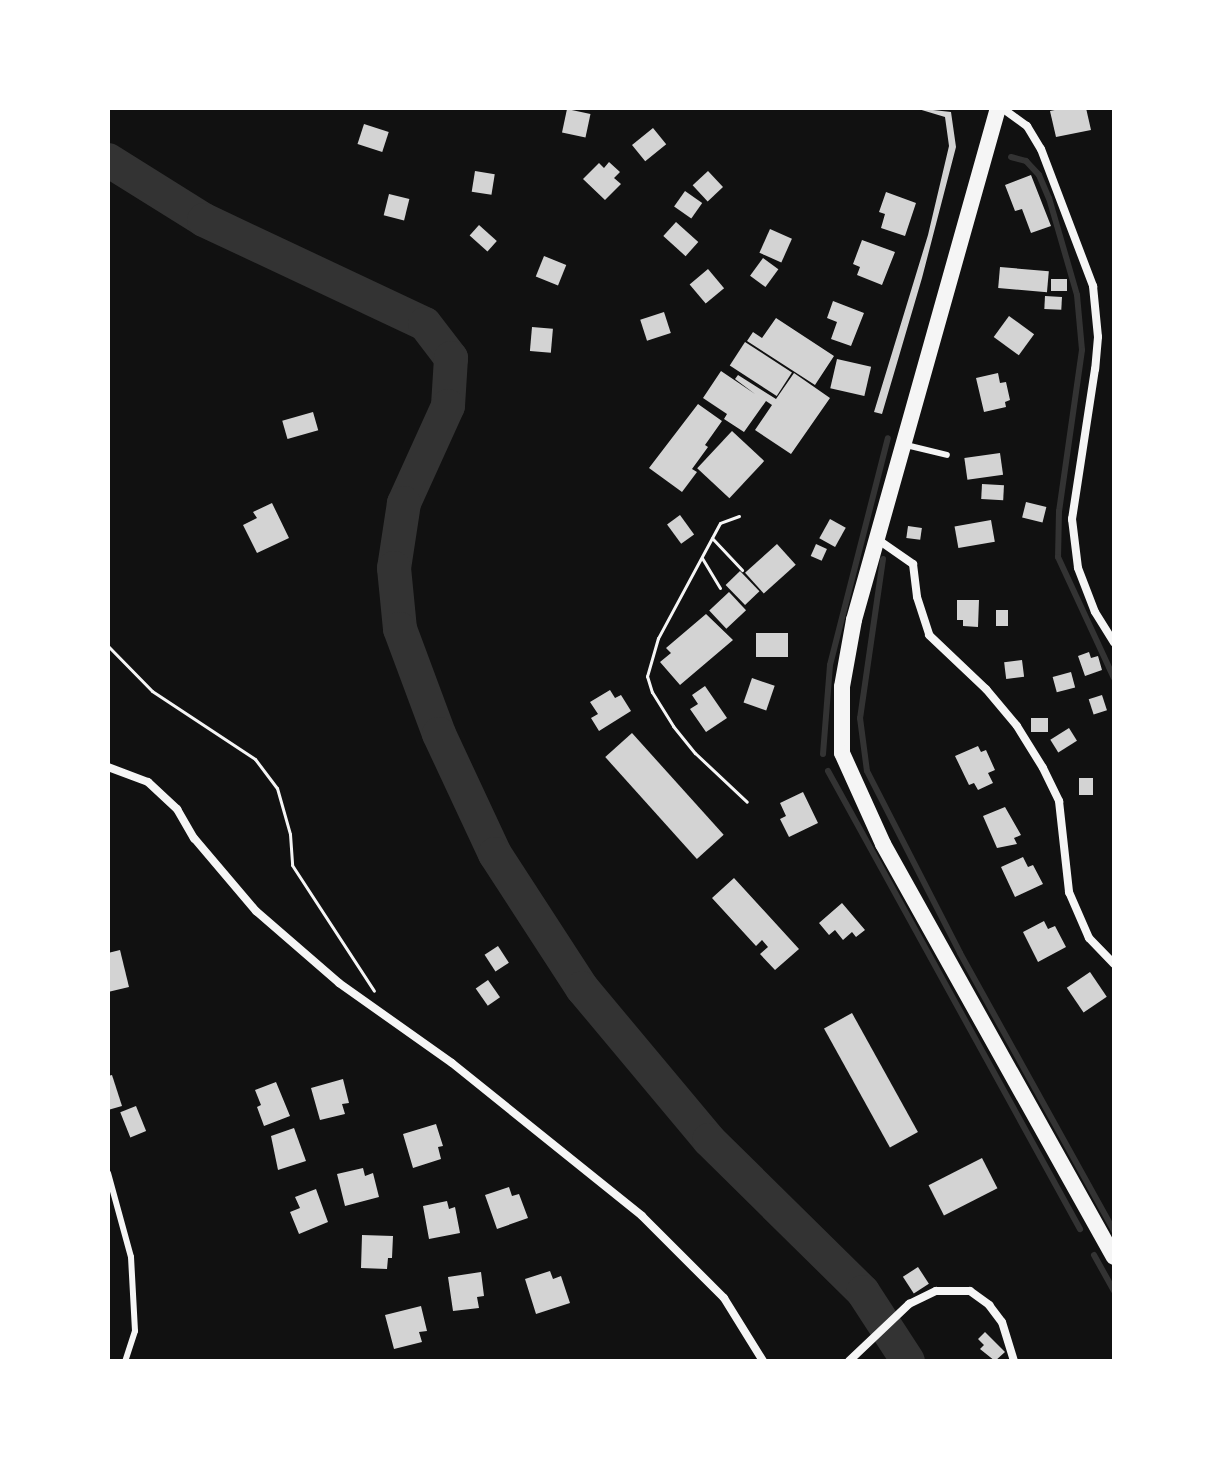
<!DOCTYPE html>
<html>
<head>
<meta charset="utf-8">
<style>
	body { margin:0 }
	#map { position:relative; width:1222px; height:1469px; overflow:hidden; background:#111; font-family:Lato,sans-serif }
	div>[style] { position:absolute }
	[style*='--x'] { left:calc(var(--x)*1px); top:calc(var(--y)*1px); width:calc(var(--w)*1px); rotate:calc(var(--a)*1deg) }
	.stream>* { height:6px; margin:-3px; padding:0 3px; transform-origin:3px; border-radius:3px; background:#333 }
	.river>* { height:34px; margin:-17px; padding:0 17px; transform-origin:17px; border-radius:17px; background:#333 }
	.building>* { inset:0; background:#d3d3d3; transform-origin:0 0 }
	.path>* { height:3px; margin:-1.5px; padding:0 1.5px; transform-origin:1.5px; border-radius:1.5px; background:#f5f5f5 }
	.service>* { height:6px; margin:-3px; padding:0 3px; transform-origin:3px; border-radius:3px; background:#f5f5f5 }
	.minor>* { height:8px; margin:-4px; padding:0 4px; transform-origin:4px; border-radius:4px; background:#f5f5f5 }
	.secondary>* { height:16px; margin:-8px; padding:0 8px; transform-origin:8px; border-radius:8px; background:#f5f5f5 }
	span { translate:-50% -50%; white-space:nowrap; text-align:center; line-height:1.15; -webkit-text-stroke:7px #fff; paint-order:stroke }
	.frame { position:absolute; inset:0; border:110px solid #fff; pointer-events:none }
</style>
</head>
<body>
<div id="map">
	<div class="stream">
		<div style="--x:1011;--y:157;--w:16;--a:15"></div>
		<div style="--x:1026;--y:161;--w:19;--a:47"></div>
		<div style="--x:1039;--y:175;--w:25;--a:67"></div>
		<div style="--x:1049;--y:198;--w:101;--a:73.9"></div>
		<div style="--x:1077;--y:295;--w:55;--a:84.8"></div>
		<div style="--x:1082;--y:350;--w:163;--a:98.1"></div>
		<div style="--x:1059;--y:511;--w:46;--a:91.2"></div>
		<div style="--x:1058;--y:557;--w:133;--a:65.2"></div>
		<div style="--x:883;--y:559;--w:161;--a:98.2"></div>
		<div style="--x:860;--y:718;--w:53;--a:82.5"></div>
		<div style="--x:867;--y:771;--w:204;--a:62.9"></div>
		<div style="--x:960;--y:953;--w:318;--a:61"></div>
		<div style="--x:823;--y:754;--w:89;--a:-85.5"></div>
		<div style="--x:830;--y:665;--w:234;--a:-75.7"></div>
		<div style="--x:828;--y:771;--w:523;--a:61.18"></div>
		<div style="--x:1094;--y:1255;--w:41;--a:60.9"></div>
	</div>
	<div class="river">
		<div style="--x:108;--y:160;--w:113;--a:32"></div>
		<div style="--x:204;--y:220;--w:244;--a:25.2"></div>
		<div style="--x:425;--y:324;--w:43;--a:52.6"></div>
		<div style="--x:451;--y:358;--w:48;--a:93.6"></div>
		<div style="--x:448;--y:406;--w:107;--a:114.4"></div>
		<div style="--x:404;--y:503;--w:66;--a:98.7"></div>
		<div style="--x:394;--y:568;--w:61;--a:84.4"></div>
		<div style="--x:400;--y:629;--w:112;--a:69.6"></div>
		<div style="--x:439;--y:734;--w:132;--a:65"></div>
		<div style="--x:495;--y:854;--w:160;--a:57"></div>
		<div style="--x:582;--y:988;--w:198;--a:50.1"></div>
		<div style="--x:709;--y:1140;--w:216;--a:44.6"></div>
		<div style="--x:863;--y:1292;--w:82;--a:56.9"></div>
	</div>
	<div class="building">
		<div style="clip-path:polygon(915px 108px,951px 112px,956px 147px,922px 278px,882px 414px,874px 412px,928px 235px,949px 146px,945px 117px)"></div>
		<div style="clip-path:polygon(1064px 108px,1086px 108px,1091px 130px,1056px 137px,1050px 111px)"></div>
		<div style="left:567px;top:109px;width:24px;height:24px;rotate:12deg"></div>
		<div style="left:364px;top:124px;width:26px;height:21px;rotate:18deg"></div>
		<div style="left:653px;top:128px;width:21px;height:27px;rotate:51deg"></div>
		<div style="clip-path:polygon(609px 162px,620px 172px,614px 178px,621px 184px,605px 200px,583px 179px,599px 163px,604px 168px)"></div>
		<div style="left:475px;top:171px;width:20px;height:21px;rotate:9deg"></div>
		<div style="left:708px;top:171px;width:22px;height:21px;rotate:47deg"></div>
		<div style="clip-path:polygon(1031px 175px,1051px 226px,1031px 233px,1022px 209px,1015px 211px,1005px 185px)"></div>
		<div style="left:685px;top:191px;width:21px;height:19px;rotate:35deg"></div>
		<div style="clip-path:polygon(886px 192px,916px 203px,905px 236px,881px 228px,885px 214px,879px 212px)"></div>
		<div style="left:389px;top:194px;width:21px;height:22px;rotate:14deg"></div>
		<div style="left:676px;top:222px;width:30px;height:19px;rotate:42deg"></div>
		<div style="left:479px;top:225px;width:24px;height:14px;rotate:42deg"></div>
		<div style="left:770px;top:229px;width:24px;height:26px;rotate:24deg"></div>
		<div style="clip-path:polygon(862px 240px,895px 252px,882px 285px,857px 275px,860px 267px,853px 264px)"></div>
		<div style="left:544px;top:256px;width:24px;height:22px;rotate:22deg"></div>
		<div style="left:763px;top:258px;width:19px;height:22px;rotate:36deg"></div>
		<div style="left:1000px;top:267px;width:49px;height:21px;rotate:5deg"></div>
		<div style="left:708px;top:269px;width:25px;height:24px;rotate:50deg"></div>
		<div style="left:1051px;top:279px;width:16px;height:12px"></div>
		<div style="left:1045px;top:296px;width:17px;height:13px;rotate:3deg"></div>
		<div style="clip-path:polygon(833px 301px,864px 313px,851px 346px,831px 339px,837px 322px,827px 318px)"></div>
		<div style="left:664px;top:312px;width:22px;height:25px;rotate:72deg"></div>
		<div style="left:1009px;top:316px;width:31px;height:26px;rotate:36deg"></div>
		<div style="clip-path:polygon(776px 318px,834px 356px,815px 385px,747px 341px,753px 332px,762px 338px)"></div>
		<div style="left:532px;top:327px;width:21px;height:24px;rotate:5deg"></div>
		<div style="left:745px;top:342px;width:56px;height:28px;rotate:33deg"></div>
		<div style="left:837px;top:359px;width:35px;height:30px;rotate:13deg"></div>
		<div style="clip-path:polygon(721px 371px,755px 394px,735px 379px,738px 375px,776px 399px,794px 373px,830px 398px,791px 454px,755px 430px,772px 405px,766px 401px,744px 432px,724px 419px,727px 414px,703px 398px)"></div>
		<div style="clip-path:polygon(998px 373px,1000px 383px,1006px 382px,1010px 400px,1005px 402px,1006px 407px,984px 412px,976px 378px)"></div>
		<div style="clip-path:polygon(698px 404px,722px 421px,705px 445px,708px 447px,692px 469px,697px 472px,682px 492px,649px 468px)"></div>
		<div style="left:313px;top:412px;width:19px;height:32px;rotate:74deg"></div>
		<div style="left:732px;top:431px;width:44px;height:51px;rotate:43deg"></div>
		<div style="left:1000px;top:453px;width:22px;height:36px;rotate:82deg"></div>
		<div style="left:982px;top:484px;width:22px;height:15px;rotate:3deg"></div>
		<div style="left:1026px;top:502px;width:21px;height:16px;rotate:14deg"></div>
		<div style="clip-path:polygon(272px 503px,289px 538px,257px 553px,243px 525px,257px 518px,253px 512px)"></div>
		<div style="left:680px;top:515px;width:24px;height:16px;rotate:54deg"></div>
		<div style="left:830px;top:519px;width:18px;height:22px;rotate:29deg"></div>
		<div style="left:991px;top:520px;width:22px;height:37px;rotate:80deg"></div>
		<div style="left:908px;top:526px;width:14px;height:12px;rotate:8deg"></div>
		<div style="left:777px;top:544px;width:28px;height:43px;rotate:48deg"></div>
		<div style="left:816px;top:544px;width:12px;height:13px;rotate:24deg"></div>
		<div style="left:740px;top:571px;width:28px;height:20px;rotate:46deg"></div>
		<div style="left:729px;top:592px;width:25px;height:27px;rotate:47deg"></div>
		<div style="clip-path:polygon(957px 600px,979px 600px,978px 627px,963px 626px,963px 620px,957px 620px)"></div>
		<div style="left:996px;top:610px;width:12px;height:16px"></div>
		<div style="clip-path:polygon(706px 614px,733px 640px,680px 685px,660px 662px,671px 653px,666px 648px)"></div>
		<div style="left:788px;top:633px;width:24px;height:32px;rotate:90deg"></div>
		<div style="clip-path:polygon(1089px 652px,1091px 658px,1098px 656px,1102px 670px,1085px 676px,1078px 656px)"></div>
		<div style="left:1022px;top:660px;width:17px;height:18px;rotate:83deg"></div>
		<div style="left:1071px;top:672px;width:16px;height:19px;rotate:75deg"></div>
		<div style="left:752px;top:678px;width:24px;height:26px;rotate:19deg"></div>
		<div style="clip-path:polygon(705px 686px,727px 718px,706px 732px,690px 709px,698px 704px,692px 695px)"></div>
		<div style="clip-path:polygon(610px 690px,615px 698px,621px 695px,631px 711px,599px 731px,591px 718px,598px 714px,590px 702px)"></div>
		<div style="left:1102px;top:695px;width:16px;height:14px;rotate:72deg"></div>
		<div style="left:1031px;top:718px;width:17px;height:14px"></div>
		<div style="left:1069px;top:728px;width:15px;height:22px;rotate:58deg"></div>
		<div style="left:632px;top:733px;width:137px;height:36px;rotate:48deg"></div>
		<div style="clip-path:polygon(978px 746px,981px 752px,986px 750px,995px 770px,988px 773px,993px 783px,978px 790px,974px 783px,969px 785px,955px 756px)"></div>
		<div style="left:1079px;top:778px;width:14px;height:17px"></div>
		<div style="clip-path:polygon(803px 792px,818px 823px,789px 837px,780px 819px,786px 816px,780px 803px)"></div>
		<div style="clip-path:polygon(1005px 807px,1021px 835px,1014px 838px,1017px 844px,997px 848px,983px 816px)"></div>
		<div style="clip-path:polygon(1023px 857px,1028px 867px,1033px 865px,1043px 884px,1015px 897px,1001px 867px)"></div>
		<div style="clip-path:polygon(734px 878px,799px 949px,775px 970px,760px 954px,768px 947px,762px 940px,756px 946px,712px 898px)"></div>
		<div style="clip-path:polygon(842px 903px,865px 930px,856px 937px,852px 932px,843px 940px,835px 930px,829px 935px,819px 923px)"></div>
		<div style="clip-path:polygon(1044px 921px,1048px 929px,1055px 926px,1066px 947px,1038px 962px,1023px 932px)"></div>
		<div style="left:498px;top:946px;width:20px;height:16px;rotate:57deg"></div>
		<div style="clip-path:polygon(120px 950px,129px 987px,108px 992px,108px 953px)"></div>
		<div style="left:1090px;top:972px;width:30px;height:28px;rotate:56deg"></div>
		<div style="left:488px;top:980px;width:21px;height:15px;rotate:55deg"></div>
		<div style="left:852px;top:1013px;width:136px;height:32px;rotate:61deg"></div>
		<div style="clip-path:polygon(112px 1075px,122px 1106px,108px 1110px,108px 1076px)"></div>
		<div style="clip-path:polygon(343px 1079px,349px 1103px,342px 1104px,345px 1114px,320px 1120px,311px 1088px)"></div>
		<div style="clip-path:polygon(276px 1082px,290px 1116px,264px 1126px,257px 1107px,261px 1105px,255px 1090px)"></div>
		<div style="left:136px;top:1106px;width:27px;height:17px;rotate:68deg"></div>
		<div style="clip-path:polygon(436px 1124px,443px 1146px,438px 1147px,441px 1159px,413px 1168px,403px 1134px)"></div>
		<div style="clip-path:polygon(294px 1128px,306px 1161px,278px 1170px,271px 1136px)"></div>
		<div style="left:982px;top:1158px;width:34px;height:60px;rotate:63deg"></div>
		<div style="clip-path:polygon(363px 1168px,365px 1176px,373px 1173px,379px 1197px,345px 1206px,337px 1174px)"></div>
		<div style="clip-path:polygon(509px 1187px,512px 1196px,519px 1194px,528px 1218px,497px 1229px,485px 1195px)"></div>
		<div style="clip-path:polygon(316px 1189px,328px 1222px,299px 1234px,290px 1212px,300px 1208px,295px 1197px)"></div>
		<div style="clip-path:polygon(447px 1201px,449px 1209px,455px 1207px,460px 1233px,429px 1239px,423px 1206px)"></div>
		<div style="clip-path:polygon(362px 1235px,393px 1236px,392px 1258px,388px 1258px,387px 1269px,361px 1268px)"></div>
		<div style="left:918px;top:1267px;width:20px;height:18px;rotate:57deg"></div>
		<div style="clip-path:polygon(550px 1271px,553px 1279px,561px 1276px,570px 1303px,536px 1314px,525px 1279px)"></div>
		<div style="clip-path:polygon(481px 1272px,484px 1296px,477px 1297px,479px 1308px,453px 1311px,448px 1277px)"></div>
		<div style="clip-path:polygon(421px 1306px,427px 1331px,419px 1332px,422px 1342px,394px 1349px,385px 1315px)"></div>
		<div style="clip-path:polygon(985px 1332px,1005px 1352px,995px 1361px,980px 1349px,984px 1345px,978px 1339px)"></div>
	</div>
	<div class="path">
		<div style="--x:739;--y:516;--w:20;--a:160"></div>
		<div style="--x:720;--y:523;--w:131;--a:118.3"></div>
		<div style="--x:658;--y:638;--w:40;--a:106"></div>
		<div style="--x:647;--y:676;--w:17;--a:73"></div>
		<div style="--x:652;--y:692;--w:40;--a:58"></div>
		<div style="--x:673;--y:726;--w:35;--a:51"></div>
		<div style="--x:695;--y:753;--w:71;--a:43.3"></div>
		<div style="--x:712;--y:538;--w:44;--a:46.8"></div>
		<div style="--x:702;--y:558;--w:35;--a:59"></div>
		<div style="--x:108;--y:646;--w:63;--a:45.6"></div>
		<div style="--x:152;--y:691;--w:123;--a:33.4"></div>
		<div style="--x:255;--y:759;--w:36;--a:53"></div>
		<div style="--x:277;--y:788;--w:48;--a:74.2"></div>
		<div style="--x:290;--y:834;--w:31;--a:86"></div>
		<div style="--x:292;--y:865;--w:150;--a:56.9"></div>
	</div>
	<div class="service">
		<div style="--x:906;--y:445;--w:42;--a:13.7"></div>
		<div style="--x:108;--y:1173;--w:87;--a:74.7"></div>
		<div style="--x:131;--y:1257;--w:74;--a:86.9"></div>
		<div style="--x:135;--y:1331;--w:32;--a:108"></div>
	</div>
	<div class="minor">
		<div style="--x:1002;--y:108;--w:31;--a:36"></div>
		<div style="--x:1027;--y:126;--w:27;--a:59"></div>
		<div style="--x:1041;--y:149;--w:147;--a:69.2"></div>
		<div style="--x:1093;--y:286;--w:51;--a:84.4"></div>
		<div style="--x:1098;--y:337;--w:32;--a:95"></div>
		<div style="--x:1095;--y:369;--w:152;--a:98.7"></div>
		<div style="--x:1072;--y:519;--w:49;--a:83"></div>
		<div style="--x:1078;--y:568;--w:47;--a:68.9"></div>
		<div style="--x:1095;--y:612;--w:36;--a:58"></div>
		<div style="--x:877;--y:539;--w:44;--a:34.8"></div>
		<div style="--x:913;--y:564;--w:33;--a:83"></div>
		<div style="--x:917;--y:597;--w:40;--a:72"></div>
		<div style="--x:929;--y:635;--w:79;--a:43.5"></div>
		<div style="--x:986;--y:689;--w:48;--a:50"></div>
		<div style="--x:1017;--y:726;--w:49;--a:58.2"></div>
		<div style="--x:1043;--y:768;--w:37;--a:64"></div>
		<div style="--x:1059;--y:801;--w:92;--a:83.7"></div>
		<div style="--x:1069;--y:892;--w:50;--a:66.5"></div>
		<div style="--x:1089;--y:938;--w:36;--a:46"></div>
		<div style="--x:108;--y:767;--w:43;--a:20.6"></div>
		<div style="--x:148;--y:782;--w:40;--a:43"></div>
		<div style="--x:177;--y:809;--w:34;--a:60"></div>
		<div style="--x:194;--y:838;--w:96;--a:49.7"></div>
		<div style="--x:256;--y:911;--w:110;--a:40.9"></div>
		<div style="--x:339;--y:983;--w:138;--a:35.3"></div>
		<div style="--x:452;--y:1063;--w:244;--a:38.8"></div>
		<div style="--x:642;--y:1216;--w:116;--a:45"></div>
		<div style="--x:724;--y:1298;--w:74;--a:58.2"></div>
		<div style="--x:849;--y:1361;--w:83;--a:-43.5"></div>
		<div style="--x:909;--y:1304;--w:30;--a:-26"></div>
		<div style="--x:936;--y:1291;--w:34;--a:0"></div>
		<div style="--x:970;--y:1291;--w:24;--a:36"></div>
		<div style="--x:989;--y:1305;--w:21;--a:53"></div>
		<div style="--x:1002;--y:1322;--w:41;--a:72.9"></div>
	</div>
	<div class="secondary">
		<div style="--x:998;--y:108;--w:532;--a:105.71"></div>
		<div style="--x:854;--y:620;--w:68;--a:100.2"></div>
		<div style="--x:842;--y:687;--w:66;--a:90"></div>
		<div style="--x:842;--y:753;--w:100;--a:65.7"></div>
		<div style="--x:883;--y:844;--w:473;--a:60.8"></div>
	</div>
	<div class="frame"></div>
</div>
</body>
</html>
